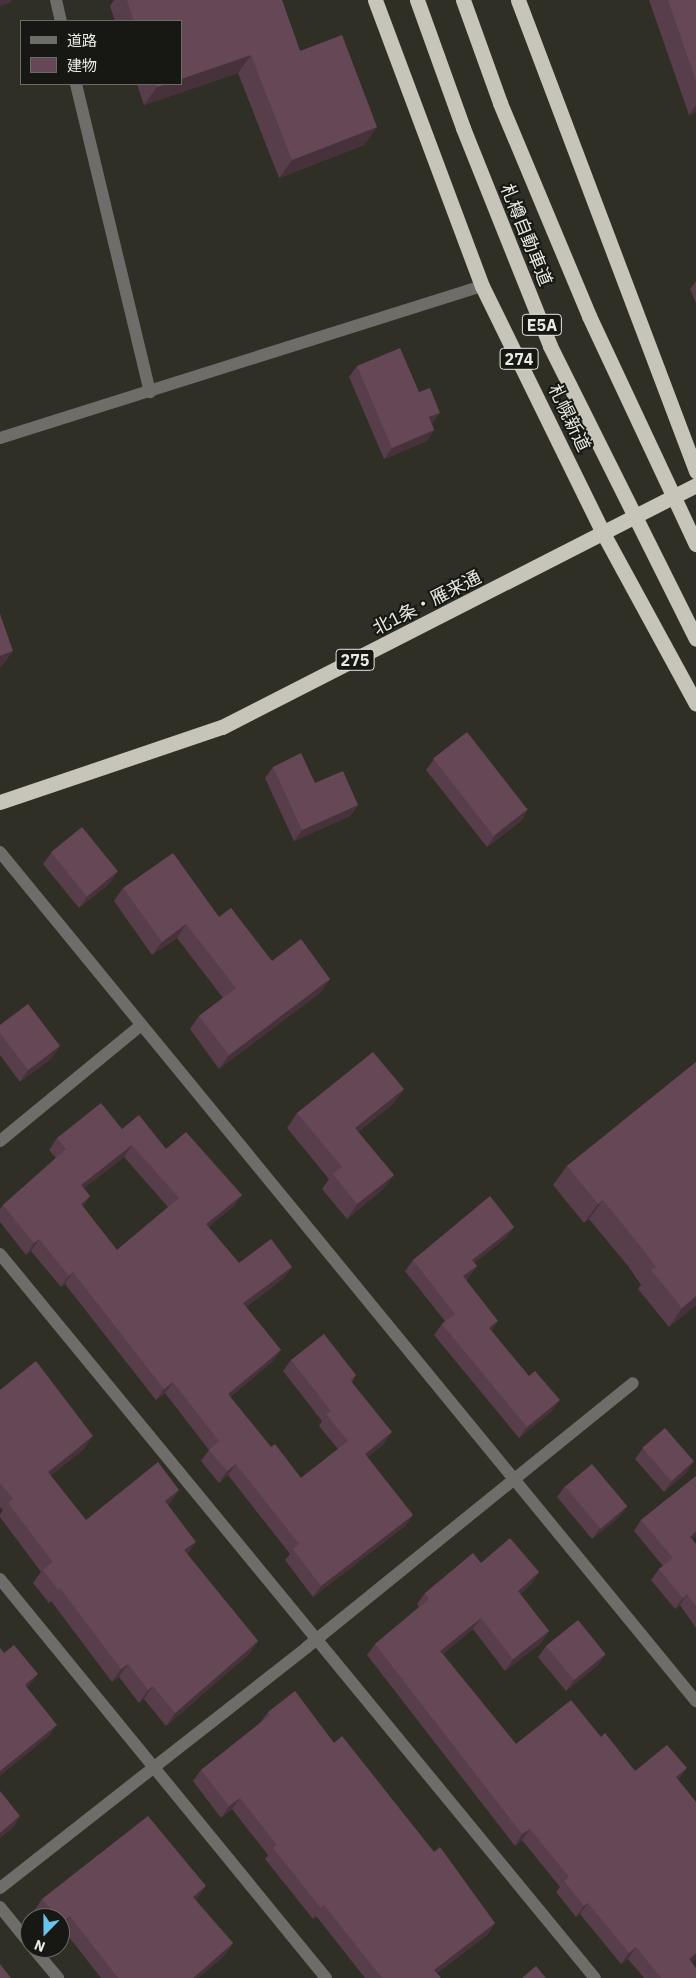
<!DOCTYPE html>
<html>
<head>
<meta charset="utf-8">
<style>
	body { margin:0 }
	#map { position:relative; width:696px; height:1978px; overflow:hidden; background:#302f26; font-family:"IBM Plex Sans","Noto Sans JP",sans-serif }
	div>[style] { position:absolute }
	[style*='--x'] { left:calc(var(--x)*1px); top:calc(var(--y)*1px); width:calc(var(--w)*1px); rotate:calc(var(--a)*1deg) }
	.minor>* { height:12px; margin:-6px; padding:0 6px; transform-origin:6px; border-radius:6px; background:#6e6d69 }
	.highway>* { height:15px; margin:-7.5px; padding:0 7.5px; transform-origin:7.5px; border-radius:7.5px; background:#c7c4b9 }
	.wall>* { inset:0; background:#583d4a }
	.shaded-wall>* { inset:0; background:#47323c }
	.building>* { inset:0; background:#664756; transform-origin:0 0 }
	span { translate:-50% -50%; white-space:nowrap; text-align:center; line-height:1.15; -webkit-text-stroke:4px #171713; paint-order:stroke }
	.shield-label span { padding:1px 4px; background:#171713; border:1px solid; border-radius:4px; -webkit-text-stroke-width:0 }
	.shield-label { font-size:16px; color:#eaeae4; font-weight:700 }
	.street-label { font-size:18px; color:#eaeae4 }
	.legend { position:absolute; left:20px; top:20px; width:162px; height:65px; box-sizing:border-box; background:#171713; border:1px solid #6b6b67; margin:0; padding:6px 9px; list-style:none; font-size:15px; color:#eaeae4 }
	.legend li { display:flex; align-items:center; gap:10px; height:25px }
	.legend b { width:25px; border:1px solid #6b6b67 }
	.north { position:absolute; left:20px; top:1908px; width:50px; height:50px; box-sizing:border-box; background:#171713; border:1px solid #6b6b67; border-radius:50%; rotate:202deg; font-size:14px; font-weight:700; line-height:20px; text-align:center; color:#eaeae4 }
	.north::after { content:''; display:block; margin:auto; width:18px; height:22px; background:#66c4ef; clip-path:polygon(50% 0,100% 100%,50% 72%,0 100%) }
</style>
</head>
<body>
<div id="map">
	<div class="minor">
		<div style="--x:56;--y:0;--w:22;--a:77"></div>
		<div style="--x:76;--y:84;--w:317;--a:76.5"></div>
		<div style="--x:0;--y:438;--w:505;--a:-17.5"></div>
		<div style="--x:0;--y:852;--w:1098;--a:50.66"></div>
		<div style="--x:0;--y:1141;--w:181;--a:-39.4"></div>
		<div style="--x:0;--y:1254;--w:937;--a:50.59"></div>
		<div style="--x:0;--y:1579;--w:515;--a:50.75"></div>
		<div style="--x:0;--y:1888;--w:390;--a:-38.1"></div>
		<div style="--x:307;--y:1647;--w:419;--a:-39"></div>
		<div style="--x:0;--y:1907;--w:48;--a:51"></div>
		<div style="--x:33;--y:1948;--w:39;--a:50"></div>
	</div>
	<div class="highway">
		<div style="--x:375;--y:0;--w:305;--a:69.5"></div>
		<div style="--x:482;--y:286;--w:277;--a:63.9"></div>
		<div style="--x:604;--y:535;--w:192;--a:61.4"></div>
		<div style="--x:417;--y:0;--w:136;--a:70.2"></div>
		<div style="--x:463;--y:128;--w:235;--a:68.2"></div>
		<div style="--x:550;--y:346;--w:327;--a:63.5"></div>
		<div style="--x:463;--y:0;--w:109;--a:70.2"></div>
		<div style="--x:500;--y:103;--w:231;--a:67.3"></div>
		<div style="--x:589;--y:316;--w:252;--a:64.9"></div>
		<div style="--x:518;--y:0;--w:504;--a:69.3"></div>
		<div style="--x:0;--y:802;--w:234;--a:-18.7"></div>
		<div style="--x:222;--y:727;--w:532;--a:-27.05"></div>
	</div>
	<div class="wall">
		<div style="clip-path:polygon(114px 0,282px 0,300px 51px,377px 127px,364px 145px,279px 178px,238px 73px,144px 105px,137px 84px,181px 84px,181px 21px,115px 21px,110px 6px)"></div>
		<div style="clip-path:polygon(649px 0,696px 0,696px 112px,689px 115px)"></div>
		<div style="clip-path:polygon(696px 281px,696px 303px,690px 289px)"></div>
		<div style="clip-path:polygon(357px 366px,432px 424px,434px 430px,427px 441px,384px 459px,349px 377px)"></div>
		<div style="clip-path:polygon(434px 759px,528px 809px,521px 821px,487px 847px,426px 770px)"></div>
		<div style="clip-path:polygon(273px 767px,315px 783px,358px 805px,350px 816px,294px 841px,265px 778px)"></div>
		<div style="clip-path:polygon(51px 853px,110px 883px,79px 908px,43px 864px)"></div>
		<div style="clip-path:polygon(123px 888px,219px 917px,272px 961px,330px 979px,321px 992px,219px 1069px,190px 1029px,199px 1016px,223px 998px,177px 938px,152px 955px,114px 901px)"></div>
		<div style="clip-path:polygon(0 1025px,52px 1058px,20px 1082px,0 1055px)"></div>
		<div style="clip-path:polygon(696px 1062px,696px 1305px,669px 1327px,638px 1289px,641px 1285px,628px 1266px,589px 1219px,584px 1223px,553px 1185px,567px 1166px)"></div>
		<div style="clip-path:polygon(404px 1089px,393px 1104px,358px 1132px,394px 1175px,383px 1189px,347px 1219px,322px 1189px,329px 1179px,287px 1128px,297px 1113px)"></div>
		<div style="clip-path:polygon(evenodd,122px 1129px,166px 1149px,242px 1195px,234px 1206px,208px 1227px,239px 1263px,284px 1278px,246px 1307px,273px 1361px,230px 1397px,271px 1447px,301px 1478px,338px 1449px,319px 1426px,322px 1421px,283px 1371px,291px 1360px,356px 1375px,352px 1382px,384px 1444px,367px 1457px,413px 1515px,405px 1526px,313px 1597px,285px 1560px,290px 1554px,228px 1475px,219px 1483px,201px 1461px,209px 1450px,165px 1393px,156px 1400px,65px 1284px,61px 1287px,31px 1251px,26px 1255px,0 1222px,0 1209px,3px 1205px,56px 1158px,49px 1150px,57px 1138px,122px 1129px,124px 1157px,168px 1207px,117px 1250px,83px 1207px,90px 1196px,84px 1188px,124px 1157px)"></div>
		<div style="clip-path:polygon(514px 1227px,507px 1237px,474px 1263px,477px 1266px,469px 1277px,466px 1280px,492px 1331px,552px 1411px,519px 1438px,434px 1335px,442px 1324px,445px 1321px,405px 1271px,413px 1260px)"></div>
		<div style="clip-path:polygon(0 1390px,84px 1449px,50px 1476px,86px 1520px,179px 1490px,170px 1503px,168px 1505px,187px 1554px,258px 1641px,249px 1654px,166px 1726px,144px 1699px,139px 1703px,119px 1677px,112px 1682px,51px 1601px,49px 1603px,33px 1583px,41px 1572px,0 1517px,0 1514px,3px 1510px,0 1507px)"></div>
		<div style="clip-path:polygon(643px 1448px,686px 1473px,664px 1492px,635px 1459px)"></div>
		<div style="clip-path:polygon(696px 1476px,696px 1536px,692px 1539px,696px 1544px,696px 1628px,680px 1605px,675px 1609px,651px 1580px,659px 1569px,663px 1566px,634px 1531px,641px 1520px)"></div>
		<div style="clip-path:polygon(565px 1486px,627px 1506px,619px 1517px,592px 1539px,557px 1497px)"></div>
		<div style="clip-path:polygon(481px 1563px,539px 1572px,531px 1584px,520px 1594px,549px 1631px,541px 1643px,505px 1671px,473px 1629px,443px 1654px,516px 1744px,601px 1737px,635px 1771px,678px 1780px,696px 1802px,696px 1959px,691px 1962px,696px 1978px,644px 1978px,628px 1959px,621px 1964px,580px 1914px,576px 1917px,556px 1892px,560px 1887px,522px 1840px,515px 1846px,367px 1655px,375px 1644px,419px 1607px,417px 1604px,425px 1593px)"></div>
		<div style="clip-path:polygon(546px 1646px,598px 1665px,566px 1691px,538px 1657px)"></div>
		<div style="clip-path:polygon(268px 1712px,334px 1743px,434px 1852px,495px 1923px,487px 1935px,437px 1973px,441px 1978px,365px 1978px,316px 1916px,313px 1919px,265px 1859px,268px 1855px,232px 1809px,221px 1818px,193px 1781px,201px 1770px,260px 1723px)"></div>
		<div style="clip-path:polygon(198px 1897px,195px 1900px,233px 1943px,225px 1955px,198px 1978px,101px 1978px,62px 1928px,60px 1929px,60px 1918px,41px 1918px,34px 1911px,42px 1899px)"></div>
	</div>
	<div class="shaded-wall">
		<div style="clip-path:polygon(0 0,12px 0,10px 3px,0 6px)"></div>
		<div style="clip-path:polygon(251px 55px,238px 73px,144px 105px,157px 87px,166px 84px,181px 84px,181px 79px)"></div>
		<div style="clip-path:polygon(696px 105px,696px 112px,689px 115px)"></div>
		<div style="clip-path:polygon(377px 127px,364px 145px,279px 178px,292px 160px)"></div>
		<div style="clip-path:polygon(440px 413px,432px 424px,429px 417px)"></div>
		<div style="clip-path:polygon(434px 430px,427px 441px,384px 459px,392px 448px)"></div>
		<div style="clip-path:polygon(13px 651px,0 669px,0 656px)"></div>
		<div style="clip-path:polygon(358px 805px,350px 816px,294px 841px,302px 830px)"></div>
		<div style="clip-path:polygon(528px 809px,521px 821px,487px 847px,494px 836px)"></div>
		<div style="clip-path:polygon(118px 871px,110px 883px,79px 908px,87px 897px)"></div>
		<div style="clip-path:polygon(186px 924px,177px 938px,152px 955px,162px 942px)"></div>
		<div style="clip-path:polygon(330px 979px,321px 992px,219px 1069px,229px 1055px)"></div>
		<div style="clip-path:polygon(60px 1046px,52px 1058px,20px 1082px,28px 1070px)"></div>
		<div style="clip-path:polygon(404px 1089px,393px 1104px,345px 1143px,355px 1128px)"></div>
		<div style="clip-path:polygon(132px 1145px,124px 1157px,73px 1197px,81px 1185px)"></div>
		<div style="clip-path:polygon(394px 1175px,383px 1189px,347px 1219px,357px 1204px)"></div>
		<div style="clip-path:polygon(242px 1195px,234px 1206px,198px 1235px,206px 1224px)"></div>
		<div style="clip-path:polygon(90px 1196px,82px 1208px,81px 1204px)"></div>
		<div style="clip-path:polygon(603px 1200px,589px 1219px,584px 1223px,598px 1204px)"></div>
		<div style="clip-path:polygon(514px 1227px,507px 1237px,464px 1271px,472px 1260px)"></div>
		<div style="clip-path:polygon(39px 1239px,31px 1251px,26px 1255px,34px 1243px)"></div>
		<div style="clip-path:polygon(477px 1266px,469px 1277px,456px 1287px,463px 1276px)"></div>
		<div style="clip-path:polygon(292px 1267px,284px 1278px,236px 1314px,243px 1303px)"></div>
		<div style="clip-path:polygon(73px 1272px,65px 1284px,61px 1287px,69px 1276px)"></div>
		<div style="clip-path:polygon(696px 1296px,696px 1305px,669px 1327px,682px 1308px)"></div>
		<div style="clip-path:polygon(498px 1321px,491px 1332px,489px 1328px)"></div>
		<div style="clip-path:polygon(281px 1350px,273px 1361px,220px 1405px,228px 1394px)"></div>
		<div style="clip-path:polygon(173px 1382px,165px 1393px,156px 1400px,164px 1389px)"></div>
		<div style="clip-path:polygon(560px 1400px,552px 1411px,519px 1438px,527px 1427px)"></div>
		<div style="clip-path:polygon(392px 1432px,384px 1444px,357px 1466px,365px 1454px)"></div>
		<div style="clip-path:polygon(93px 1436px,84px 1449px,39px 1485px,48px 1472px)"></div>
		<div style="clip-path:polygon(694px 1461px,686px 1473px,664px 1492px,672px 1481px)"></div>
		<div style="clip-path:polygon(236px 1464px,228px 1475px,219px 1483px,227px 1471px)"></div>
		<div style="clip-path:polygon(179px 1490px,170px 1503px,156px 1514px,165px 1501px)"></div>
		<div style="clip-path:polygon(627px 1506px,619px 1517px,592px 1539px,600px 1528px)"></div>
		<div style="clip-path:polygon(413px 1515px,405px 1526px,313px 1597px,321px 1586px)"></div>
		<div style="clip-path:polygon(696px 1531px,696px 1536px,682px 1548px,690px 1537px)"></div>
		<div style="clip-path:polygon(196px 1542px,187px 1555px,184px 1550px)"></div>
		<div style="clip-path:polygon(539px 1572px,531px 1584px,510px 1602px,518px 1591px)"></div>
		<div style="clip-path:polygon(687px 1594px,680px 1605px,675px 1609px,683px 1598px)"></div>
		<div style="clip-path:polygon(481px 1618px,473px 1629px,433px 1662px,440px 1651px)"></div>
		<div style="clip-path:polygon(549px 1631px,541px 1643px,505px 1671px,513px 1659px)"></div>
		<div style="clip-path:polygon(258px 1641px,249px 1654px,166px 1726px,175px 1713px)"></div>
		<div style="clip-path:polygon(606px 1654px,598px 1665px,566px 1691px,574px 1680px)"></div>
		<div style="clip-path:polygon(128px 1664px,119px 1677px,112px 1682px,121px 1669px)"></div>
		<div style="clip-path:polygon(38px 1674px,30px 1685px,17px 1696px,25px 1685px)"></div>
		<div style="clip-path:polygon(153px 1686px,144px 1699px,139px 1703px,148px 1690px)"></div>
		<div style="clip-path:polygon(57px 1725px,49px 1736px,0 1776px,0 1771px)"></div>
		<div style="clip-path:polygon(687px 1768px,679px 1779px,668px 1788px,676px 1777px)"></div>
		<div style="clip-path:polygon(240px 1798px,232px 1809px,221px 1818px,229px 1806px)"></div>
		<div style="clip-path:polygon(20px 1816px,13px 1828px,0 1838px,0 1833px)"></div>
		<div style="clip-path:polygon(530px 1829px,522px 1840px,515px 1846px,522px 1834px)"></div>
		<div style="clip-path:polygon(206px 1886px,198px 1897px,185px 1908px,193px 1897px)"></div>
		<div style="clip-path:polygon(588px 1903px,580px 1914px,576px 1917px,584px 1906px)"></div>
		<div style="clip-path:polygon(70px 1916px,62px 1928px,60px 1929px,60px 1926px,62px 1923px)"></div>
		<div style="clip-path:polygon(495px 1923px,487px 1935px,430px 1978px,434px 1970px)"></div>
		<div style="clip-path:polygon(233px 1943px,225px 1955px,198px 1978px,193px 1978px)"></div>
		<div style="clip-path:polygon(636px 1947px,628px 1959px,621px 1964px,629px 1953px)"></div>
		<div style="clip-path:polygon(696px 1953px,696px 1959px,681px 1970px,689px 1959px)"></div>
	</div>
	<div class="building">
		<div style="clip-path:polygon(127px 0,282px 0,300px 51px,342px 35px,377px 127px,292px 160px,251px 55px,181px 79px,181px 21px,134px 21px)"></div>
		<div style="clip-path:polygon(668px 0,696px 0,696px 81px)"></div>
		<div style="clip-path:polygon(156px 84px,166px 84px,157px 87px)"></div>
		<div style="clip-path:polygon(400px 348px,419px 392px,430px 388px,440px 413px,429px 417px,434px 430px,392px 448px,357px 366px)"></div>
		<div style="clip-path:polygon(0 614px,13px 651px,0 656px)"></div>
		<div style="left:467px;top:732px;width:98px;height:43px;rotate:52deg"></div>
		<div style="clip-path:polygon(301px 753px,315px 783px,343px 771px,358px 805px,302px 830px,273px 767px)"></div>
		<div style="left:82px;top:827px;width:57px;height:40px;rotate:51deg"></div>
		<div style="clip-path:polygon(173px 853px,219px 917px,231px 908px,272px 961px,301px 939px,330px 979px,229px 1055px,199px 1016px,236px 988px,186px 924px,162px 942px,123px 888px)"></div>
		<div style="clip-path:polygon(28px 1004px,60px 1046px,28px 1070px,0 1033px,0 1025px)"></div>
		<div style="clip-path:polygon(373px 1052px,404px 1089px,355px 1128px,394px 1175px,357px 1204px,333px 1174px,342px 1167px,297px 1113px)"></div>
		<div style="clip-path:polygon(696px 1062px,696px 1296px,682px 1308px,651px 1270px,656px 1267px,641px 1247px,603px 1200px,598px 1204px,567px 1166px)"></div>
		<div style="clip-path:polygon(evenodd,101px 1103px,122px 1129px,139px 1115px,166px 1149px,186px 1132px,242px 1195px,206px 1224px,239px 1263px,271px 1239px,292px 1267px,243px 1303px,281px 1350px,228px 1394px,271px 1447px,275px 1444px,301px 1478px,348px 1441px,326px 1414px,331px 1411px,291px 1360px,324px 1334px,356px 1375px,350px 1380px,392px 1432px,365px 1454px,413px 1515px,321px 1586px,293px 1549px,299px 1544px,236px 1464px,227px 1471px,209px 1450px,219px 1441px,173px 1382px,164px 1389px,73px 1272px,69px 1276px,39px 1239px,34px 1243px,3px 1205px,66px 1149px,57px 1138px,101px 1103px,132px 1145px,179px 1198px,117px 1250px,81px 1204px,90px 1196px,81px 1185px,132px 1145px)"></div>
		<div style="clip-path:polygon(490px 1196px,514px 1227px,472px 1260px,477px 1266px,463px 1276px,498px 1321px,489px 1328px,529px 1376px,535px 1371px,560px 1400px,527px 1427px,442px 1324px,455px 1314px,413px 1260px)"></div>
		<div style="clip-path:polygon(36px 1361px,93px 1436px,48px 1472px,86px 1520px,158px 1462px,179px 1490px,165px 1501px,196px 1542px,184px 1550px,258px 1641px,175px 1713px,153px 1686px,148px 1690px,128px 1664px,121px 1669px,60px 1588px,58px 1590px,43px 1570px,53px 1562px,8px 1503px,13px 1499px,0 1483px,0 1390px)"></div>
		<div style="left:665px;top:1428px;width:44px;height:30px;rotate:49deg"></div>
		<div style="left:592px;top:1464px;width:55px;height:35px;rotate:50deg"></div>
		<div style="clip-path:polygon(696px 1476px,696px 1531px,690px 1537px,696px 1544px,696px 1606px,687px 1594px,683px 1598px,659px 1569px,673px 1558px,641px 1520px)"></div>
		<div style="clip-path:polygon(510px 1538px,539px 1572px,518px 1591px,549px 1631px,513px 1659px,481px 1618px,440px 1651px,516px 1744px,571px 1700px,601px 1737px,605px 1733px,635px 1771px,667px 1745px,687px 1768px,676px 1777px,696px 1802px,696px 1953px,689px 1959px,696px 1968px,696px 1978px,661px 1978px,636px 1947px,629px 1953px,588px 1903px,584px 1906px,564px 1881px,569px 1877px,530px 1829px,522px 1834px,375px 1644px,429px 1599px,425px 1593px,473px 1553px,481px 1563px)"></div>
		<div style="left:578px;top:1620px;width:44px;height:41px;rotate:51deg"></div>
		<div style="clip-path:polygon(14px 1645px,38px 1674px,25px 1685px,57px 1725px,0 1771px,0 1648px,4px 1653px)"></div>
		<div style="clip-path:polygon(295px 1691px,334px 1743px,342px 1736px,434px 1852px,440px 1847px,495px 1923px,434px 1970px,441px 1978px,382px 1978px,324px 1905px,321px 1908px,273px 1848px,277px 1845px,240px 1798px,229px 1806px,201px 1770px,270px 1715px,268px 1712px)"></div>
		<div style="clip-path:polygon(0 1791px,20px 1816px,0 1833px)"></div>
		<div style="clip-path:polygon(148px 1816px,206px 1886px,193px 1897px,233px 1943px,193px 1978px,118px 1978px,70px 1916px,62px 1923px,60px 1920px,60px 1918px,58px 1918px,42px 1899px)"></div>
		<div style="clip-path:polygon(0 1964px,11px 1978px,0 1978px)"></div>
		<div style="clip-path:polygon(536px 1966px,546px 1978px,522px 1978px)"></div>
	</div>
	<div class="shield-label">
		<span style="left:542px;top:325px">E5A</span>
		<span style="left:519px;top:359px">274</span>
		<span style="left:355px;top:660px">275</span>
	</div>
	<div class="street-label">
		<span style="left:526px;top:235px;rotate:68deg">札樽自動車道</span>
		<span style="left:569px;top:418px;rotate:64deg">札幌新道</span>
		<span style="left:427px;top:603px;rotate:-27deg">北1条・雁来通</span>
	</div>
	<ul class="legend">
	<li><b style="height:6px;background:#6e6d69"></b>道路</li>
	<li><b style="height:14px;background:#664756"></b>建物</li>
	</ul>
	<div class="north">N</div>
</div>
</body>
</html>
